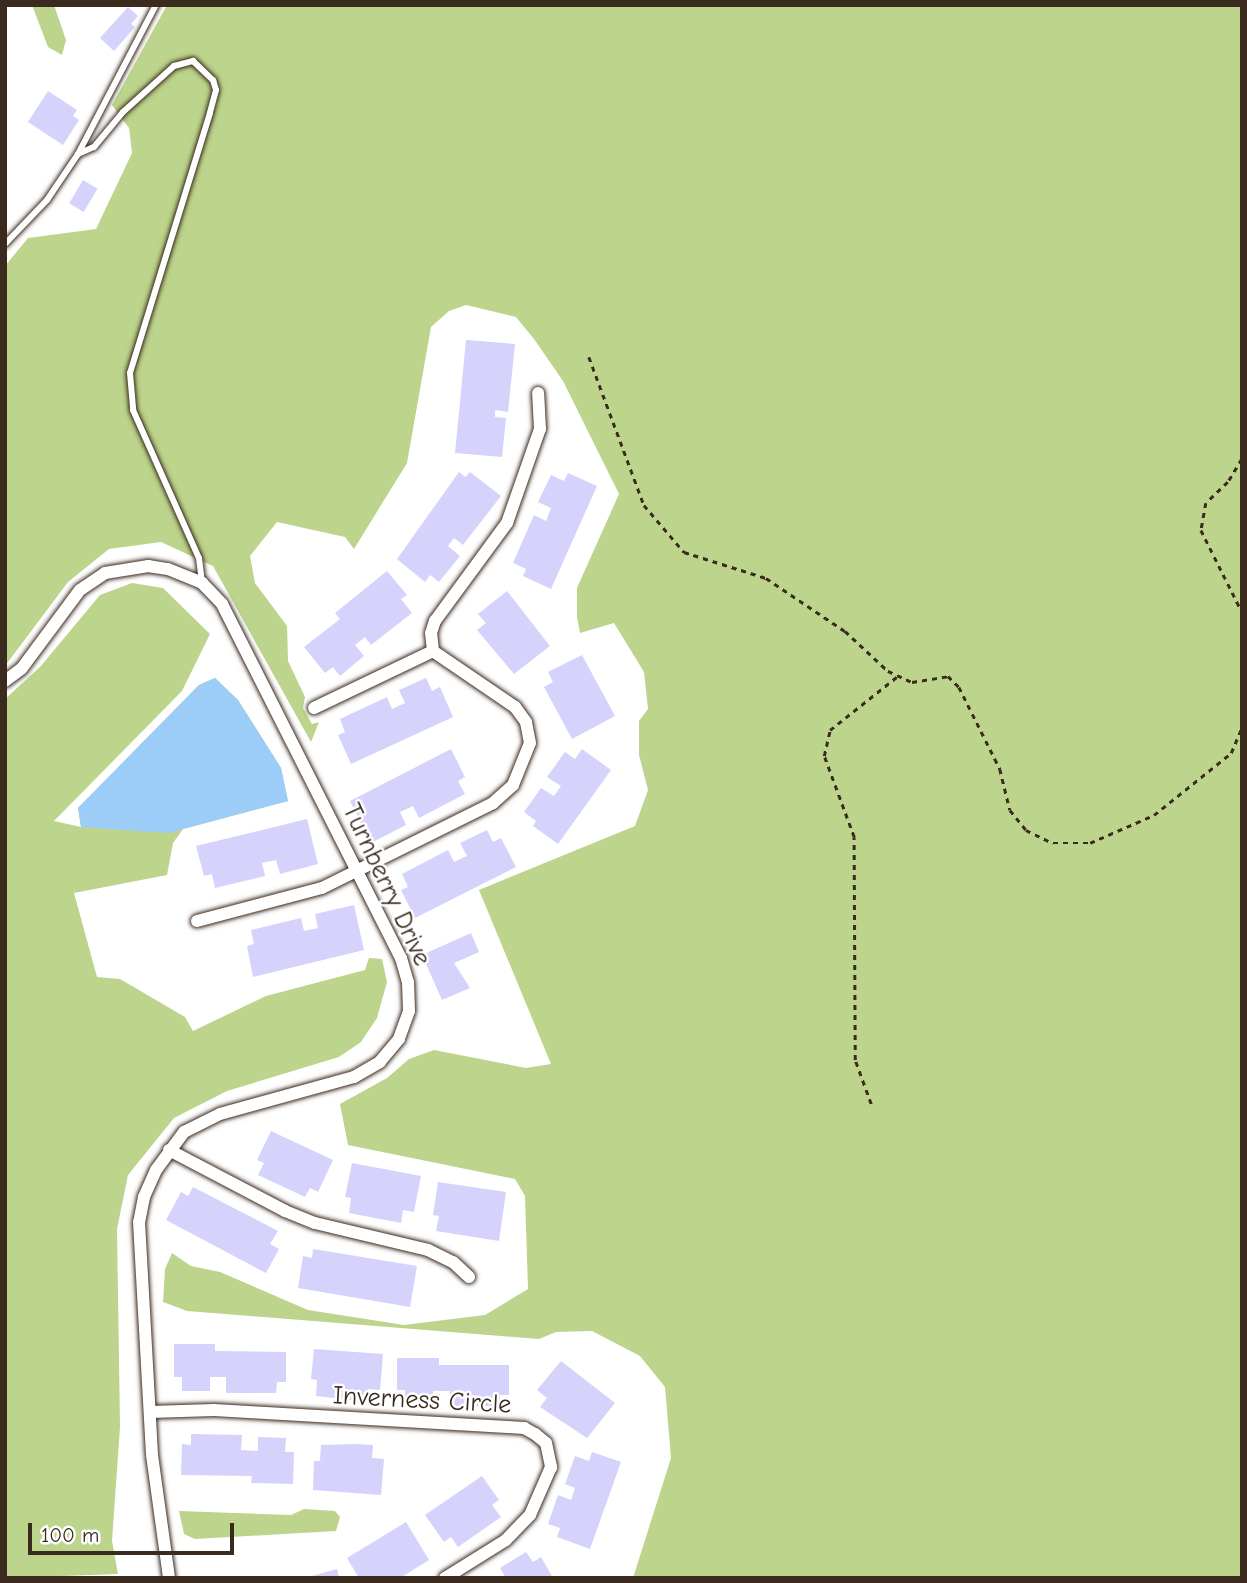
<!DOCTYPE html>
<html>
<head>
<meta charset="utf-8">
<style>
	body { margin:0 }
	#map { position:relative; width:1247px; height:1583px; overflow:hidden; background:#fff; font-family:"Comic Neue",sans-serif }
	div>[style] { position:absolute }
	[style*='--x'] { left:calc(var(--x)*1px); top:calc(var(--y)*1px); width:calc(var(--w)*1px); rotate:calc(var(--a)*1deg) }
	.green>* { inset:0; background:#bcd48b }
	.water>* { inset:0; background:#9bcdf8 }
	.building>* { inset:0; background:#d5d2fb; transform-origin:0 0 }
	.path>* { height:2.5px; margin-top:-1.25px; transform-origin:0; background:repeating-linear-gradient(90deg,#3b2a1e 0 5px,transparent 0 10px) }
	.roads { filter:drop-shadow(0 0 2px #3b2a1e) drop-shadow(0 0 2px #3b2a1e) }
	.lane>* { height:6px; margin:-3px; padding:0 3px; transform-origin:3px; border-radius:3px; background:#fff }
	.street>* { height:12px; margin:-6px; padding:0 6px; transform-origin:6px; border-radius:6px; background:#fff }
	span { translate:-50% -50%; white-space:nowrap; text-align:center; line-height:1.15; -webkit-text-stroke:5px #fff; paint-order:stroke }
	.street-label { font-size:26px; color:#3b2a1e }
	.frame { position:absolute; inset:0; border:7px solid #3b2a1e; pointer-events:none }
	.scale { position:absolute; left:28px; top:1523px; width:206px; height:32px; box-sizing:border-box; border:4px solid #3b2a1e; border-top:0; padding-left:9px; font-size:21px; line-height:24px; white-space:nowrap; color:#3b2a1e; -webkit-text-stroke:5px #fff; paint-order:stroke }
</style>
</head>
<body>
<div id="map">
	<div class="green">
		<div style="clip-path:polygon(32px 5px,54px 5px,66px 40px,62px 55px,48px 47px)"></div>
		<div style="clip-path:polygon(167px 5px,1242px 5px,1242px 1578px,633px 1578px,671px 1458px,665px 1387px,640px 1356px,592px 1331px,556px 1332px,539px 1339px,187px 1311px,163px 1302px,165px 1269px,172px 1253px,191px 1266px,220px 1272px,308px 1310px,404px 1325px,485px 1315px,528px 1289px,525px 1196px,515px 1179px,348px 1145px,340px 1104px,387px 1078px,409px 1059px,434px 1050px,526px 1068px,551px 1064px,479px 890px,635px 826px,648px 790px,639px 755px,639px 721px,648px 709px,644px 672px,614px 623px,580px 633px,577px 617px,577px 588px,619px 494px,563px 381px,534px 339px,516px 317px,466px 305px,449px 311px,431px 327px,407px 463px,354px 549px,345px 537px,277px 522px,250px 556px,255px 583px,287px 626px,288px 661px,305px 697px,303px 708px,312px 724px,319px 722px,311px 742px,213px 566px,161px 542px,109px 549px,68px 582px,5px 666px,5px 266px,28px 238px,96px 229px,132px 153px,129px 128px,112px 105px)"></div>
		<div style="clip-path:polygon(132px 583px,163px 588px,210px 634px,182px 691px,54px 821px,81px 827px,78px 808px,199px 685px,215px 678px,238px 700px,281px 768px,288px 801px,183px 829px,173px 843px,167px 875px,74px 893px,97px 977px,120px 979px,185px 1017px,193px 1031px,266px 996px,365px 970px,369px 958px,382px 959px,387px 982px,377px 1018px,361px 1042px,339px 1057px,227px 1091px,174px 1118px,128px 1175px,117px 1229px,120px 1427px,112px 1541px,118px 1574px,5px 1578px,5px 699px,40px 667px,100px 595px)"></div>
		<div style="clip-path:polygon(304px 1509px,335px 1511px,340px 1517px,336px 1531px,195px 1539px,184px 1534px,179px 1511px,291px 1515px)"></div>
	</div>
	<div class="water">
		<div style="clip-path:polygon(215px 678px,238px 700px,281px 768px,288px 801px,168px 833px,81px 827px,78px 808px,199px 685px)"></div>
	</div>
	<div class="building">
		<div style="clip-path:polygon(128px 7px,138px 16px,131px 24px,135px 27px,114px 51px,100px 38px)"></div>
		<div style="clip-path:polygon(48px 91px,77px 110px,73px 116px,79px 120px,63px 145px,28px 122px)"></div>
		<div style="left:83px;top:180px;width:17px;height:27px;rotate:31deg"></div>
		<div style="clip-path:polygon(466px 340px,515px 344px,508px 412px,495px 410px,495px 417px,506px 418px,502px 457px,455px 453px)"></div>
		<div style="clip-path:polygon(459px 472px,465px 477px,470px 472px,501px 496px,463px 545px,454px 538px,448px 546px,460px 556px,439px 582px,430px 575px,425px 582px,397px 559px)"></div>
		<div style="clip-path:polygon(568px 473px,597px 486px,551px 589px,523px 576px,526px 569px,513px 563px,534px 515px,546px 521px,551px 508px,538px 502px,551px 475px,564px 481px)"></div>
		<div style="clip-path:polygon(387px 571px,407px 595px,401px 599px,412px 613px,371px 645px,365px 637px,355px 645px,364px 656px,340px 676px,333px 667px,325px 673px,304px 647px,340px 619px,335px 613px)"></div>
		<div style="clip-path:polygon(507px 591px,550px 646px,514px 674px,477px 630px,486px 623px,478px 614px)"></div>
		<div style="clip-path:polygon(582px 655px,615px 716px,572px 739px,544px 687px,553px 682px,548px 672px)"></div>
		<div style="clip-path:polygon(426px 678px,432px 691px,440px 687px,453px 717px,351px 764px,338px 735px,345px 732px,340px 719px,387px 697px,392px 709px,405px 703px,399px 690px)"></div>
		<div style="clip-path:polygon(451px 749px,465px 777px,458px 781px,465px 794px,419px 818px,413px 806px,400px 812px,406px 825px,371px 843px,350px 801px)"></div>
		<div style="clip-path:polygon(582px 749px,611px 770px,558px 844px,533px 826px,536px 821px,524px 812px,541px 788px,554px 796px,561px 786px,547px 777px,565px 752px,575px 759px)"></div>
		<div style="clip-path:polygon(307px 819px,318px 864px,280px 874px,276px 860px,262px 863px,265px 876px,215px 888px,212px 874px,204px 876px,196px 846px)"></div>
		<div style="clip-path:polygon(487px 830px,493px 842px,501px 838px,516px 867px,415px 918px,401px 890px,408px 887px,402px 874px,448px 850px,454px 862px,467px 856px,460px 843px)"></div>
		<div style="clip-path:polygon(354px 905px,364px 950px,253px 977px,247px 946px,254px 944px,251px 930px,301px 918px,304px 931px,318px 928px,315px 914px)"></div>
		<div style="clip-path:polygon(471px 933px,479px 952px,454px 963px,470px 988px,442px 1000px,422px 955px)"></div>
		<div style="clip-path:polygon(271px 1131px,333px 1160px,318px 1192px,310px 1188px,305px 1197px,258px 1175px,264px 1163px,257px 1160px)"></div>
		<div style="clip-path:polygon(352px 1163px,421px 1176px,414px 1212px,403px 1210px,401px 1223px,349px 1213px,351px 1198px,345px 1197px)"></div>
		<div style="clip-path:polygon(438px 1182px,506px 1192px,499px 1241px,436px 1231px,439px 1216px,433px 1215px)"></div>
		<div style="clip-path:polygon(193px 1187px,278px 1231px,270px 1244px,279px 1249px,266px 1273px,166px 1220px,181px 1192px,188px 1196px)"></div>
		<div style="clip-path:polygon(313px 1249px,417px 1266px,410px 1307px,298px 1288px,303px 1256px,312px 1258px)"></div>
		<div style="clip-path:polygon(174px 1344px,215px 1344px,215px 1351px,286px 1352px,286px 1382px,277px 1382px,276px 1393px,226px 1393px,226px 1377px,210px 1377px,210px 1391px,182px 1391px,182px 1377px,174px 1377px)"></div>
		<div style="clip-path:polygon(314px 1349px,383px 1354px,380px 1390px,368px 1389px,368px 1402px,316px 1396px,317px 1380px,311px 1379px)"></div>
		<div style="clip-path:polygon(397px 1358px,439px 1358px,439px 1365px,509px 1365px,509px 1395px,500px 1395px,500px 1406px,449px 1406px,450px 1391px,433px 1391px,433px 1404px,405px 1404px,405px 1390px,397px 1390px)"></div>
		<div style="clip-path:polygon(561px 1361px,615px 1403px,587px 1438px,540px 1407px,547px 1398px,537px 1390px)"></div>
		<div style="clip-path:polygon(191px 1434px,242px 1435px,241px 1450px,258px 1451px,258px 1437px,286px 1438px,285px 1452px,294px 1452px,293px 1484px,251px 1483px,252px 1476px,181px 1475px,182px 1444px,191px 1445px)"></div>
		<div style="clip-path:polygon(355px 1444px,373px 1445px,372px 1458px,384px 1459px,381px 1495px,313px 1490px,314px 1461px,320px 1461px,321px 1445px)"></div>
		<div style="clip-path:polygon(592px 1452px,621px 1462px,590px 1549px,557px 1537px,560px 1528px,548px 1524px,558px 1495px,571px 1500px,575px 1488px,565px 1484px,575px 1456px,589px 1461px)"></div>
		<div style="clip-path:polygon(482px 1476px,499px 1500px,492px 1505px,501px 1517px,458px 1547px,451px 1537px,444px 1542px,425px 1515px)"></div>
		<div style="clip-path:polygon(406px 1522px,429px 1560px,400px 1578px,359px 1578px,347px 1558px)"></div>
		<div style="clip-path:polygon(526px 1552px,533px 1562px,541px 1557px,553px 1578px,506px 1578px,500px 1568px)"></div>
		<div style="clip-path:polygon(337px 1569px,339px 1578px,308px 1578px,308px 1577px)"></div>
	</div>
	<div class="path">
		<div style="--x:589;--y:357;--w:158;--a:69.6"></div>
		<div style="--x:644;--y:505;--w:62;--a:49.6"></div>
		<div style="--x:684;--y:552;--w:86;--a:17.6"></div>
		<div style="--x:766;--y:578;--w:95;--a:33.9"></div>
		<div style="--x:845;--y:631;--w:59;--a:42.9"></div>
		<div style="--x:888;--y:671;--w:26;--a:25"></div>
		<div style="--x:912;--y:682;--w:36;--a:-9"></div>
		<div style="--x:948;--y:676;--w:16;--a:45"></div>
		<div style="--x:959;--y:687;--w:92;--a:63.4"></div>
		<div style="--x:1000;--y:769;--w:42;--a:76.3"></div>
		<div style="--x:1010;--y:810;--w:26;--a:51"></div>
		<div style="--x:1026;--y:830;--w:30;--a:26"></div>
		<div style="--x:1053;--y:843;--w:37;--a:0"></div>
		<div style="--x:1090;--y:843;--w:70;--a:-23.6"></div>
		<div style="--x:1154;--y:815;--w:99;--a:-38.8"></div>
		<div style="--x:1231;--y:753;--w:28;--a:-67"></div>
		<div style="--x:1242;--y:459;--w:27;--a:121"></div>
		<div style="--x:1228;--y:482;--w:30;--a:136"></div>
		<div style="--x:1206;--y:503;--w:27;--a:100"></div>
		<div style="--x:1201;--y:530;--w:92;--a:63.4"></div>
		<div style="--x:871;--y:1104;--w:47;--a:-110"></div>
		<div style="--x:855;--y:1060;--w:223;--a:-90.3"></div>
		<div style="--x:854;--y:837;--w:86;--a:-110.3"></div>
		<div style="--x:824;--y:756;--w:27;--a:-77"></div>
		<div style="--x:830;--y:730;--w:87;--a:-38.5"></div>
	</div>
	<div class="roads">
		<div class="lane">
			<div style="--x:78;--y:154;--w:17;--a:-24"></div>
			<div style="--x:94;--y:147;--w:45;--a:-50.4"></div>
			<div style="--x:123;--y:112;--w:69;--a:-42"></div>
			<div style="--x:174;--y:66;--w:20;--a:-15"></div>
			<div style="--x:193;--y:61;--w:28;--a:44"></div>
			<div style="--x:213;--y:80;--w:10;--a:73"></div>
			<div style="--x:216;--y:90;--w:24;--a:105"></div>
			<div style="--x:210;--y:113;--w:272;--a:107.1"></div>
			<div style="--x:130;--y:373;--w:37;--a:85"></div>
			<div style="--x:133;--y:410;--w:162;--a:66"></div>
			<div style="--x:199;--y:558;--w:25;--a:83"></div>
			<div style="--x:5;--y:244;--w:61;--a:-46.3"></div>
			<div style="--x:47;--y:200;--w:55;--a:-56"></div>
			<div style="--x:78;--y:154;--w:168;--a:-62.4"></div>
		</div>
		<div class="street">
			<div style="--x:5;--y:681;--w:21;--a:-37"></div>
			<div style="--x:22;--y:668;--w:97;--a:-53.4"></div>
			<div style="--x:80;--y:590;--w:30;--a:-34"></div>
			<div style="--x:105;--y:573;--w:44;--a:-9.2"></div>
			<div style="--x:148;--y:566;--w:20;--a:9"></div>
			<div style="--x:168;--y:569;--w:37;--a:22"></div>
			<div style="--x:202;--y:583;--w:29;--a:46"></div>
			<div style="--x:222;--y:604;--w:397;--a:63.2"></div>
			<div style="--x:401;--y:958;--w:25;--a:74"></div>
			<div style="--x:408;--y:982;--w:29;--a:88"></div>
			<div style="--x:409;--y:1011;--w:30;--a:110"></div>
			<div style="--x:399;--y:1039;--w:30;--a:130"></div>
			<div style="--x:380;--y:1062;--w:30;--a:150"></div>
			<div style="--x:354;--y:1077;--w:139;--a:164.6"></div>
			<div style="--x:220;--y:1114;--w:40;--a:153.4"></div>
			<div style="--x:184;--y:1132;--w:47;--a:126.4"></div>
			<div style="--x:156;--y:1170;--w:30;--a:114"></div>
			<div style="--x:144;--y:1197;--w:25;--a:101"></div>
			<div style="--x:139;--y:1222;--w:233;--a:86.8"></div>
			<div style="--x:152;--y:1455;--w:124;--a:82.1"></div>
			<div style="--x:314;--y:708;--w:132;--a:-25.6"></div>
			<div style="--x:197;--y:921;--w:129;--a:-14.8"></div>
			<div style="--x:322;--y:888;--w:191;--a:-26.4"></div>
			<div style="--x:493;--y:803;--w:27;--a:-42"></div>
			<div style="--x:513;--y:785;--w:45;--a:-68"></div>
			<div style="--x:530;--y:743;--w:21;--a:-101"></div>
			<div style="--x:526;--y:722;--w:19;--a:-126"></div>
			<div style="--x:515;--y:707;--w:99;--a:-145.7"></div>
			<div style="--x:433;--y:651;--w:18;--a:-96"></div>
			<div style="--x:431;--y:633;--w:13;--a:-72"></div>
			<div style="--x:435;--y:621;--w:122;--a:-53.7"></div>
			<div style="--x:507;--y:523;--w:100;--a:-70.7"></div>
			<div style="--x:540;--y:429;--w:36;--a:-93"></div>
			<div style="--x:169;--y:1150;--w:131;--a:27.7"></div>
			<div style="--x:285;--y:1211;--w:32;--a:22"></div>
			<div style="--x:315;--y:1223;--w:116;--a:13.4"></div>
			<div style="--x:428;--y:1250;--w:28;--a:26"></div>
			<div style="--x:453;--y:1262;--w:22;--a:43"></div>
			<div style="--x:150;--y:1412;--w:64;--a:-1.8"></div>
			<div style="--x:214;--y:1410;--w:311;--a:3.3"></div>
			<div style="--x:524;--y:1428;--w:13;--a:29"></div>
			<div style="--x:535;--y:1434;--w:14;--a:39"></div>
			<div style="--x:546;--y:1443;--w:25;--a:78"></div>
			<div style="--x:551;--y:1467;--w:52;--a:113.6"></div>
			<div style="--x:530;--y:1515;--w:35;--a:134"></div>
			<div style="--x:506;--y:1540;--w:72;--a:148.1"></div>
		</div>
	</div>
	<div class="street-label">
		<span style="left:386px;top:885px;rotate:65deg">Turnberry Drive</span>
		<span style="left:422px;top:1401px;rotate:3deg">Inverness Circle</span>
	</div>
	<div class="frame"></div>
	<div class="scale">100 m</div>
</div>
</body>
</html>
